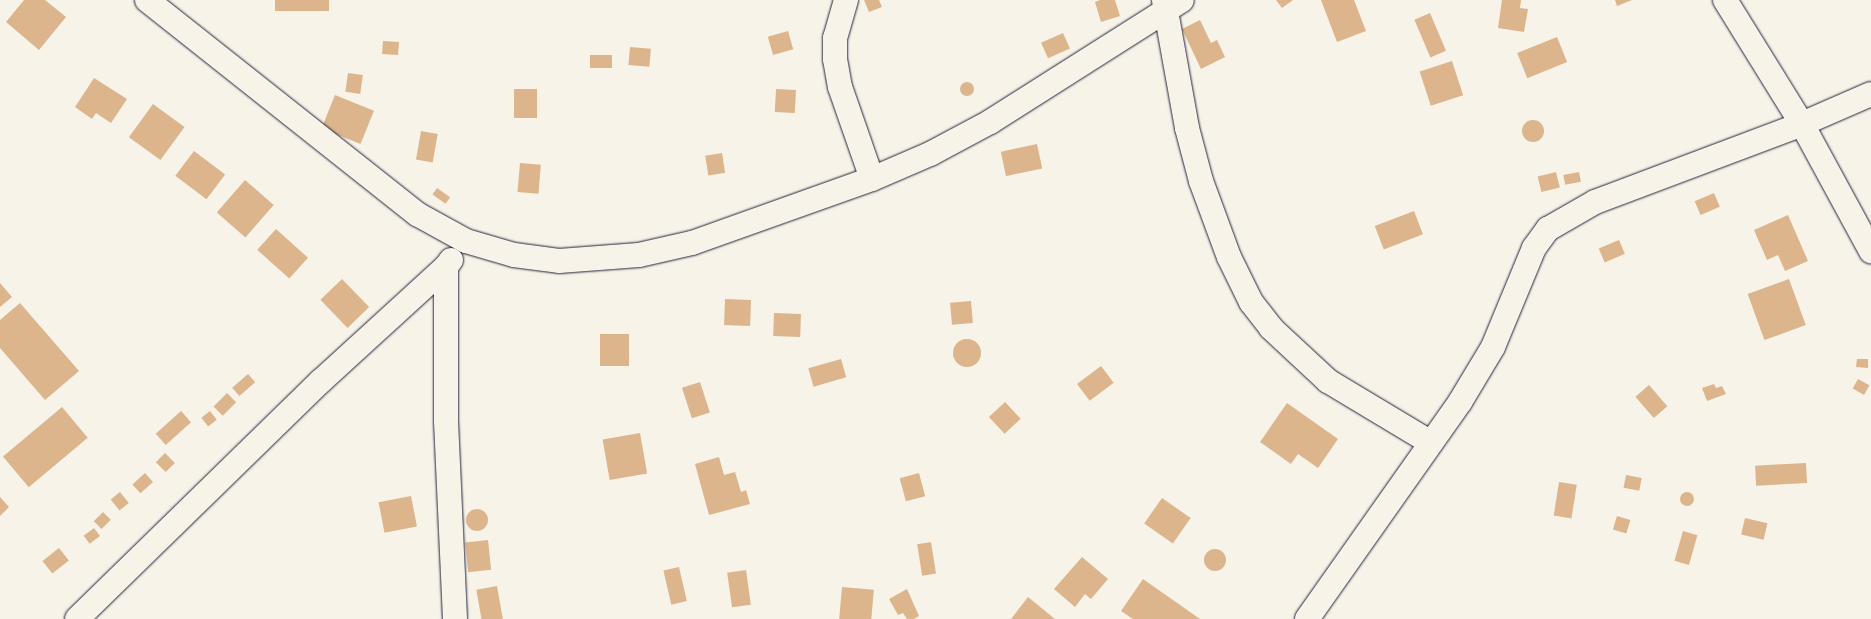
<!DOCTYPE html>
<html>
<head>
<meta charset="utf-8">
<style>
	body { margin:0 }
	#map { position:relative; width:1871px; height:619px; overflow:hidden; background:#f7f3e8; font-family:"Balsamiq Sans",sans-serif }
	div>[style] { position:absolute }
	[style*='--x'] { left:calc(var(--x)*1px); top:calc(var(--y)*1px); width:calc(var(--w)*1px); rotate:calc(var(--a)*1deg) }
	.building>* { inset:0; background:#dcb58d; transform-origin:0 0 }
	.round { border-radius:50% }
	.roads { filter:drop-shadow(0 0 1px #22223b) drop-shadow(0 0 1px #22223b) }
	.street>* { height:24px; margin:-12px; padding:0 12px; transform-origin:12px; border-radius:12px; background:#f7f3e8 }
	span { translate:-50% -50%; white-space:nowrap; text-align:center; line-height:1.15; -webkit-text-stroke:5px #f7f3e8; paint-order:stroke }
</style>
</head>
<body>
<div id="map">
	<div class="building">
		<div style="clip-path:polygon(24px 0,45px 0,66px 17px,39px 50px,6px 22px)"></div>
		<div style="left:275px;top:0;width:54px;height:11px"></div>
		<div style="clip-path:polygon(864px 0,879px 0,882px 7px,869px 12px)"></div>
		<div style="clip-path:polygon(1100px 0,1115px 0,1120px 16px,1101px 22px,1095px 2px)"></div>
		<div style="clip-path:polygon(1276px 0,1293px 0,1282px 8px)"></div>
		<div style="clip-path:polygon(1321px 0,1354px 0,1366px 31px,1337px 42px)"></div>
		<div style="clip-path:polygon(1502px 0,1521px 0,1520px 8px,1528px 9px,1524px 32px,1498px 28px)"></div>
		<div style="clip-path:polygon(1615px 0,1632px 0,1617px 6px)"></div>
		<div style="left:1430px;top:13px;width:41px;height:17px;rotate:67deg"></div>
		<div style="clip-path:polygon(1200px 20px,1211px 43px,1217px 40px,1225px 57px,1201px 69px,1182px 29px)"></div>
		<div style="left:788px;top:31px;width:19px;height:21px;rotate:74deg"></div>
		<div style="left:1063px;top:33px;width:17px;height:24px;rotate:66deg"></div>
		<div style="left:1557px;top:37px;width:27px;height:43px;rotate:68deg"></div>
		<div style="left:383px;top:41px;width:16px;height:13px;rotate:4deg"></div>
		<div style="left:630px;top:47px;width:21px;height:18px;rotate:5deg"></div>
		<div style="left:590px;top:55px;width:22px;height:13px"></div>
		<div style="left:1452px;top:61px;width:36px;height:34px;rotate:72deg"></div>
		<div style="left:348px;top:73px;width:15px;height:19px;rotate:8deg"></div>
		<div style="clip-path:polygon(94px 78px,127px 99px,111px 123px,96px 113px,92px 119px,75px 107px)"></div>
		<div class="round" style="left:960px;top:82px;width:14px;height:14px"></div>
		<div style="left:514px;top:89px;width:23px;height:29px"></div>
		<div style="left:776px;top:89px;width:20px;height:23px;rotate:3deg"></div>
		<div style="left:335px;top:95px;width:42px;height:36px;rotate:22deg"></div>
		<div style="left:153px;top:104px;width:39px;height:41px;rotate:36deg"></div>
		<div class="round" style="left:1522px;top:120px;width:22px;height:22px"></div>
		<div style="left:421px;top:131px;width:17px;height:29px;rotate:10deg"></div>
		<div style="left:1037px;top:144px;width:25px;height:37px;rotate:78deg"></div>
		<div style="left:194px;top:151px;width:39px;height:31px;rotate:37deg"></div>
		<div style="left:722px;top:153px;width:20px;height:17px;rotate:81deg"></div>
		<div style="left:520px;top:163px;width:21px;height:29px;rotate:5deg"></div>
		<div style="left:1556px;top:172px;width:16px;height:19px;rotate:76deg"></div>
		<div style="left:1579px;top:172px;width:10px;height:16px;rotate:79deg"></div>
		<div style="left:245px;top:180px;width:38px;height:43px;rotate:41deg"></div>
		<div style="left:437px;top:188px;width:16px;height:8px;rotate:35deg"></div>
		<div style="left:1714px;top:193px;width:15px;height:21px;rotate:67deg"></div>
		<div style="left:1414px;top:211px;width:25px;height:42px;rotate:69deg"></div>
		<div style="clip-path:polygon(1788px 215px,1808px 261px,1785px 271px,1778px 255px,1767px 260px,1754px 230px)"></div>
		<div style="left:276px;top:229px;width:43px;height:28px;rotate:42deg"></div>
		<div style="left:1619px;top:240px;width:15px;height:22px;rotate:67deg"></div>
		<div style="left:342px;top:279px;width:39px;height:30px;rotate:46deg"></div>
		<div style="left:1789px;top:279px;width:49px;height:44px;rotate:70deg"></div>
		<div style="clip-path:polygon(0 283px,12px 297px,0 307px)"></div>
		<div style="left:725px;top:299px;width:26px;height:26px;rotate:2deg"></div>
		<div style="left:971px;top:301px;width:22px;height:21px;rotate:85deg"></div>
		<div style="clip-path:polygon(20px 303px,79px 371px,45px 400px,0 348px,0 320px)"></div>
		<div style="left:774px;top:313px;width:27px;height:23px;rotate:2deg"></div>
		<div style="left:600px;top:334px;width:29px;height:32px"></div>
		<div class="round" style="left:953px;top:339px;width:28px;height:28px"></div>
		<div style="left:841px;top:359px;width:19px;height:34px;rotate:74deg"></div>
		<div style="clip-path:polygon(1857px 359px,1868px 359px,1868px 368px,1856px 367px)"></div>
		<div style="left:1101px;top:366px;width:21px;height:30px;rotate:53deg"></div>
		<div style="left:248px;top:374px;width:11px;height:21px;rotate:49deg"></div>
		<div style="left:1858px;top:379px;width:13px;height:11px;rotate:29deg"></div>
		<div style="left:700px;top:382px;width:32px;height:19px;rotate:72deg"></div>
		<div style="clip-path:polygon(1714px 384px,1716px 388px,1722px 386px,1726px 394px,1707px 401px,1702px 388px)"></div>
		<div style="left:1649px;top:385px;width:28px;height:18px;rotate:49deg"></div>
		<div style="left:227px;top:393px;width:13px;height:19px;rotate:45deg"></div>
		<div style="left:1005px;top:402px;width:23px;height:22px;rotate:47deg"></div>
		<div style="clip-path:polygon(1287px 403px,1338px 439px,1318px 468px,1298px 454px,1291px 464px,1260px 442px)"></div>
		<div style="left:62px;top:407px;width:40px;height:77px;rotate:50deg"></div>
		<div style="left:181px;top:411px;width:15px;height:34px;rotate:48deg"></div>
		<div style="left:210px;top:411px;width:11px;height:11px;rotate:52deg"></div>
		<div style="left:640px;top:433px;width:41px;height:38px;rotate:80deg"></div>
		<div style="left:165px;top:453px;width:14px;height:13px;rotate:45deg"></div>
		<div style="clip-path:polygon(719px 457px,724px 475px,735px 472px,741px 492px,746px 490px,750px 504px,709px 515px,695px 464px)"></div>
		<div style="left:1806px;top:463px;width:20px;height:51px;rotate:87deg"></div>
		<div style="left:145px;top:473px;width:12px;height:17px;rotate:48deg"></div>
		<div style="left:919px;top:473px;width:24px;height:20px;rotate:75deg"></div>
		<div style="left:1626px;top:475px;width:16px;height:13px;rotate:11deg"></div>
		<div style="left:1559px;top:482px;width:18px;height:34px;rotate:9deg"></div>
		<div class="round" style="left:1680px;top:492px;width:14px;height:14px"></div>
		<div style="left:120px;top:492px;width:14px;height:12px;rotate:51deg"></div>
		<div style="left:411px;top:496px;width:31px;height:33px;rotate:79deg"></div>
		<div style="clip-path:polygon(0 497px,9px 507px,0 516px)"></div>
		<div style="left:1162px;top:498px;width:35px;height:31px;rotate:35deg"></div>
		<div class="round" style="left:466px;top:509px;width:22px;height:22px"></div>
		<div style="left:103px;top:512px;width:11px;height:13px;rotate:45deg"></div>
		<div style="left:1617px;top:516px;width:14px;height:14px;rotate:17deg"></div>
		<div style="left:1745px;top:518px;width:23px;height:17px;rotate:13deg"></div>
		<div style="left:94px;top:528px;width:10px;height:13px;rotate:53deg"></div>
		<div style="left:1683px;top:531px;width:15px;height:31px;rotate:16deg"></div>
		<div style="left:488px;top:540px;width:30px;height:23px;rotate:84deg"></div>
		<div style="left:931px;top:542px;width:32px;height:14px;rotate:81deg"></div>
		<div style="left:59px;top:548px;width:16px;height:21px;rotate:52deg"></div>
		<div class="round" style="left:1204px;top:549px;width:22px;height:22px"></div>
		<div style="clip-path:polygon(1082px 557px,1108px 579px,1091px 599px,1085px 594px,1075px 607px,1054px 589px)"></div>
		<div style="left:679px;top:567px;width:35px;height:16px;rotate:77deg"></div>
		<div style="left:746px;top:570px;width:35px;height:19px;rotate:82deg"></div>
		<div style="clip-path:polygon(1143px 579px,1200px 619px,1133px 619px,1121px 611px)"></div>
		<div style="left:497px;top:586px;width:34px;height:21px;rotate:80deg"></div>
		<div style="left:842px;top:587px;width:32px;height:32px;rotate:5deg"></div>
		<div style="clip-path:polygon(907px 589px,919px 616px,914px 619px,907px 619px,903px 613px,898px 615px,889px 599px)"></div>
		<div style="clip-path:polygon(1028px 597px,1055px 619px,1011px 619px)"></div>
	</div>
	<div class="roads">
		<div class="street">
			<div style="--x:147;--y:0;--w:345;--a:38.4"></div>
			<div style="--x:417;--y:214;--w:56;--a:28.9"></div>
			<div style="--x:466;--y:241;--w:50;--a:16.3"></div>
			<div style="--x:514;--y:255;--w:45;--a:7.6"></div>
			<div style="--x:559;--y:261;--w:80;--a:-4.3"></div>
			<div style="--x:639;--y:255;--w:54;--a:-12.8"></div>
			<div style="--x:692;--y:243;--w:191;--a:-19.6"></div>
			<div style="--x:872;--y:179;--w:65;--a:-23.4"></div>
			<div style="--x:932;--y:153;--w:66;--a:-28.1"></div>
			<div style="--x:990;--y:122;--w:227;--a:-32.4"></div>
			<div style="--x:846;--y:0;--w:40;--a:106"></div>
			<div style="--x:835;--y:38;--w:21;--a:90"></div>
			<div style="--x:835;--y:59;--w:28;--a:80"></div>
			<div style="--x:840;--y:87;--w:97;--a:70.8"></div>
			<div style="--x:1164;--y:0;--w:130;--a:79.8"></div>
			<div style="--x:1187;--y:128;--w:55;--a:75.2"></div>
			<div style="--x:1201;--y:181;--w:81;--a:69.8"></div>
			<div style="--x:1229;--y:257;--w:50;--a:63.9"></div>
			<div style="--x:1251;--y:302;--w:33;--a:52"></div>
			<div style="--x:1271;--y:328;--w:78;--a:42.9"></div>
			<div style="--x:1328;--y:381;--w:120;--a:31"></div>
			<div style="--x:1725;--y:0;--w:146;--a:58.2"></div>
			<div style="--x:1802;--y:124;--w:145;--a:61.5"></div>
			<div style="--x:451;--y:260;--w:9;--a:126"></div>
			<div style="--x:446;--y:267;--w:154;--a:90"></div>
			<div style="--x:446;--y:421;--w:198;--a:87.4"></div>
			<div style="--x:77;--y:619;--w:341;--a:-44.3"></div>
			<div style="--x:321;--y:381;--w:169;--a:-42.4"></div>
			<div style="--x:1307;--y:619;--w:266;--a:-54.8"></div>
			<div style="--x:1460;--y:402;--w:64;--a:-59"></div>
			<div style="--x:1493;--y:347;--w:107;--a:-67.5"></div>
			<div style="--x:1534;--y:248;--w:24;--a:-54"></div>
			<div style="--x:1548;--y:229;--w:54;--a:-29.9"></div>
			<div style="--x:1595;--y:202;--w:221;--a:-20.6"></div>
			<div style="--x:1802;--y:124;--w:75;--a:-23.5"></div>
		</div>
	</div>
</div>
</body>
</html>
